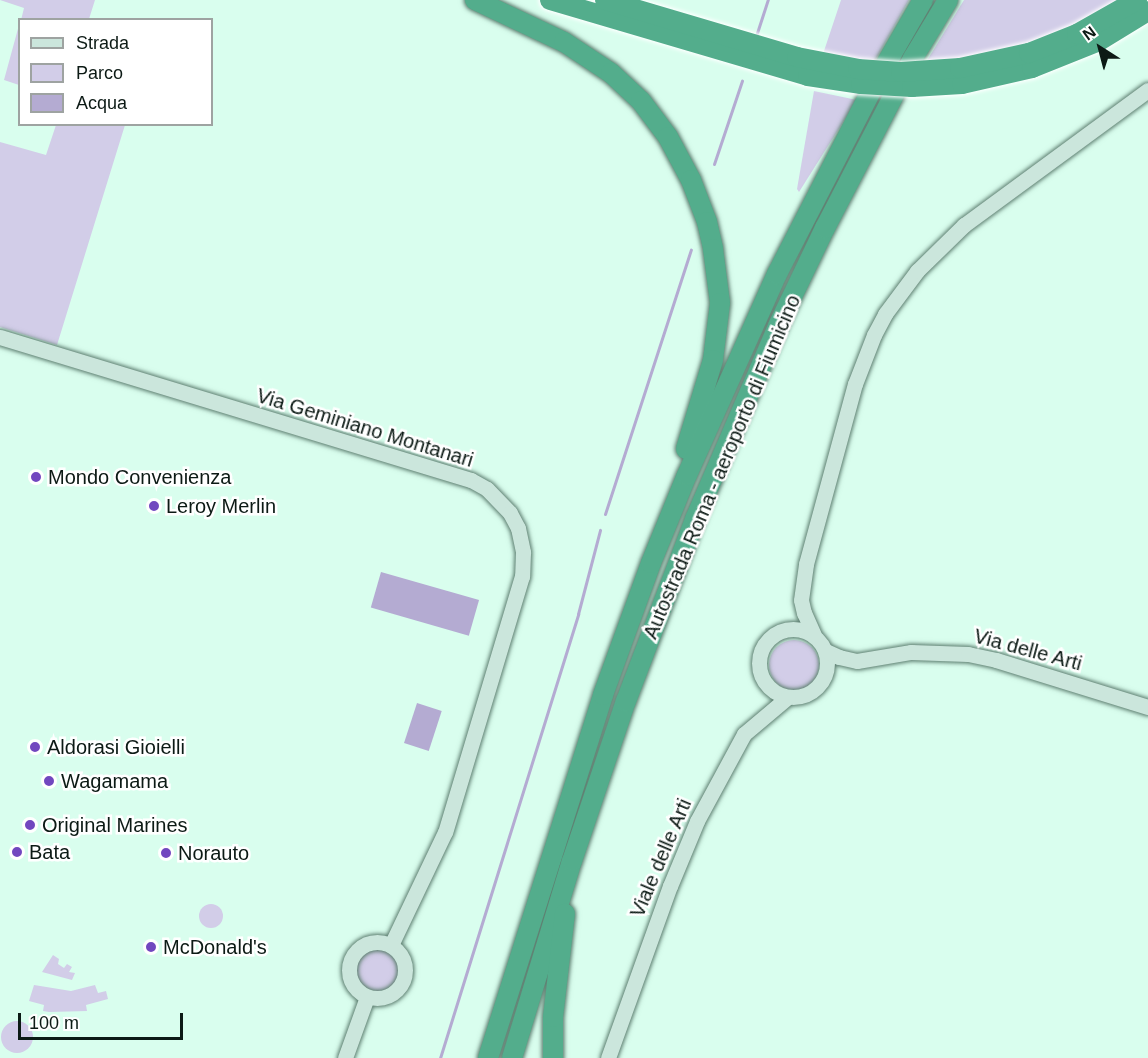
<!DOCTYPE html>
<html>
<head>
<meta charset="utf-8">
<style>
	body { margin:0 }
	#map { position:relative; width:1148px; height:1058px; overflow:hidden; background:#d9feee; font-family:Helvetica,sans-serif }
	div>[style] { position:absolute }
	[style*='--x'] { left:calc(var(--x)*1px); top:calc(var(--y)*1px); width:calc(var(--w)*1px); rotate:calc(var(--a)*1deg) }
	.green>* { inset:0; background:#d2cde8 }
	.round { border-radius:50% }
	.water>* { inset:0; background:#b4abd2; transform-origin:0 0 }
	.stream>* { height:3px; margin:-1.5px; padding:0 1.5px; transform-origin:1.5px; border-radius:1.5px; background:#b4abd2 }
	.roads { filter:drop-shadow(0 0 2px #5e7f71) drop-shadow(0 0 2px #5e7f71) }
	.secondary>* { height:15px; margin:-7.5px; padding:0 7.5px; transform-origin:7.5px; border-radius:7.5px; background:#cbe6dc }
	.secondary>.ring { margin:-7.5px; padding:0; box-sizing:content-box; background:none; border:15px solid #cbe6dc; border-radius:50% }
	.highway>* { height:20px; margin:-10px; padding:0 10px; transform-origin:10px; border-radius:10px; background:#53ad8c }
	.bridges { filter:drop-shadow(0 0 2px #fff) drop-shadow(0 0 2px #fff) }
	.highway-bridge>* { height:20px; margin:-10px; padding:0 10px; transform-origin:10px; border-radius:10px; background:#53ad8c }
	.dots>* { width:16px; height:16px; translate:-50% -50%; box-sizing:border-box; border:3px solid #fff; border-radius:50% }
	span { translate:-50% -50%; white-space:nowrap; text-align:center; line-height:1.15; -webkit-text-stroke:5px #fff; paint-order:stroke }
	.street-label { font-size:20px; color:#0c1a15 }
	.poi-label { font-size:20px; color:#0c1a15 }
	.left { translate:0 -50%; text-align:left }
	.legend { position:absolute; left:18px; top:18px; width:195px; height:108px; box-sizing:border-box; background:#fff; border:2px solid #9ea3a1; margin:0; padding:8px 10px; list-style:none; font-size:18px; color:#0c1a15 }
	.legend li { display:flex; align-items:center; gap:12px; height:30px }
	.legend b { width:30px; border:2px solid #9ea3a1 }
	.north { position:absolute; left:1070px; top:18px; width:60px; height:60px; -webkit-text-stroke:4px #fff; paint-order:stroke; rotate:324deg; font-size:16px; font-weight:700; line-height:24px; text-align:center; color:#0c1a15 }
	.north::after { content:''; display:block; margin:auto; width:21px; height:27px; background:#0c1a15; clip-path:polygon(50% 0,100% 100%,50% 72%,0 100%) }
	.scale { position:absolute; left:18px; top:1013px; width:165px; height:27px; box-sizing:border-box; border:3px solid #0c1a15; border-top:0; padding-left:8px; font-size:18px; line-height:21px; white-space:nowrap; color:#0c1a15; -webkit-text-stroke:4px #fff; paint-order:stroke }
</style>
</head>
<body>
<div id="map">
	<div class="green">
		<div style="clip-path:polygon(0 0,95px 0,89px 19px,21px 20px,24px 8px)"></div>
		<div style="clip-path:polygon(841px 0,909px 0,873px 64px,822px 57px)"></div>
		<div style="clip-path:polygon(964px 0,1126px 0,1039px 44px,923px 67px)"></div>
		<div style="clip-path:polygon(19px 25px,19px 85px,4px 80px)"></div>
		<div style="clip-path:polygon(814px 91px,857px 100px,799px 192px,797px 189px)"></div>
		<div style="clip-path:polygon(56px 125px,125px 125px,57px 345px,0 327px,0 142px,46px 155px)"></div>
		<div class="round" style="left:769px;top:640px;width:50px;height:50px"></div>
		<div class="round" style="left:199px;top:904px;width:24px;height:24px"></div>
		<div class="round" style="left:356px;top:947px;width:44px;height:44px"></div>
		<div style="clip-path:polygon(53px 955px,59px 959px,58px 964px,64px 968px,67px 964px,72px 967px,69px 972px,75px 973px,72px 980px,42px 972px)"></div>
		<div style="clip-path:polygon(34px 985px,71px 991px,95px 985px,98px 993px,106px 991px,108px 999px,86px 1005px,87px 1011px,49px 1012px,43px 1011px,44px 1005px,29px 1001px)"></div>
		<div class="round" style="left:1px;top:1021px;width:32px;height:32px"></div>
	</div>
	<div class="water">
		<div style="left:381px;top:572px;width:102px;height:37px;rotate:16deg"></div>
		<div style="left:417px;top:703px;width:26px;height:42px;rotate:18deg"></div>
	</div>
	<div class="stream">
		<div style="--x:756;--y:36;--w:38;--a:-72"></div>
		<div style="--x:714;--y:164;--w:88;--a:-71.4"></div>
		<div style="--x:605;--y:514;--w:278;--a:-72"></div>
		<div style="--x:440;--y:1058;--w:465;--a:-72.7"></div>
		<div style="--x:578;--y:614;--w:87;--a:-75.3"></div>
	</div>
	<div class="roads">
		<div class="secondary">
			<div style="--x:0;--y:337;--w:492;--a:16.9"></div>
			<div style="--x:471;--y:480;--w:18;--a:29"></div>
			<div style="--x:487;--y:489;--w:33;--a:46"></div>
			<div style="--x:510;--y:513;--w:17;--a:62"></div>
			<div style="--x:518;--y:528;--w:25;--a:78"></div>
			<div style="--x:523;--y:552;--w:24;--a:92"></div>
			<div style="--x:522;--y:576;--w:267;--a:106.7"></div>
			<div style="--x:445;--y:832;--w:125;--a:115.5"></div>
			<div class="ring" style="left:759px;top:629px;width:53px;height:53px"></div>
			<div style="--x:814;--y:635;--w:24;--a:-114"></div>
			<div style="--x:804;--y:613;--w:13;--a:-103"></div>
			<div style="--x:801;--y:600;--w:36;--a:-82"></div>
			<div style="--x:806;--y:564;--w:187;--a:-74.8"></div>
			<div style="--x:855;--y:384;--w:53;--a:-68.8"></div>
			<div style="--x:874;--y:335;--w:24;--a:-62"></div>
			<div style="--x:885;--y:314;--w:54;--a:-53.3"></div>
			<div style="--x:917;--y:271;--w:66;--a:-44.4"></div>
			<div style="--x:964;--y:225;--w:228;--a:-36.3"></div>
			<div style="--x:826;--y:651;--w:14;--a:25"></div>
			<div style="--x:839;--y:657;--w:18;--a:13"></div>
			<div style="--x:857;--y:661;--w:55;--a:-9.5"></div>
			<div style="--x:911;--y:652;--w:57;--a:2"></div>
			<div style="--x:968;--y:654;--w:29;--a:12"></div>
			<div style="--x:996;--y:660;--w:159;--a:17.2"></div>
			<div class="ring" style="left:349px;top:942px;width:41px;height:41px"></div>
			<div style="--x:345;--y:1058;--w:65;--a:-70.2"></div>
			<div style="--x:608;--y:1058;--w:183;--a:-70.2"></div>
			<div style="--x:670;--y:886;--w:70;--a:-67.4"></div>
			<div style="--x:697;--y:821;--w:99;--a:-61.6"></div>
			<div style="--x:744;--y:734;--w:57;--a:-40.1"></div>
		</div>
		<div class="highway">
			<div style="--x:475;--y:0;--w:98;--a:25.3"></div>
			<div style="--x:564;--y:42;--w:56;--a:33.4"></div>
			<div style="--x:611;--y:73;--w:41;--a:43"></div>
			<div style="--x:641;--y:101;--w:45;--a:53.1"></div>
			<div style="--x:668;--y:137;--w:49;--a:61.9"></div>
			<div style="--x:691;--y:180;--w:45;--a:69.1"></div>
			<div style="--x:707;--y:222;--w:28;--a:77"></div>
			<div style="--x:713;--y:249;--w:54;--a:82.6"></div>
			<div style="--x:720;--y:303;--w:57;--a:97"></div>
			<div style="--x:713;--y:360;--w:93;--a:106.9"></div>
			<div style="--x:488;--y:1058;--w:381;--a:-72.4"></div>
			<div style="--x:603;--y:695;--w:140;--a:-70"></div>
			<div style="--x:651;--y:563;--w:95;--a:-67.8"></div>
			<div style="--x:687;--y:475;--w:220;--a:-65.9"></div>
			<div style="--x:777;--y:274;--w:217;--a:-62.8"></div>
			<div style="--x:876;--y:81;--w:94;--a:-59.9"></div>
			<div style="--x:512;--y:1058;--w:206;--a:-73.1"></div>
			<div style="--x:572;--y:861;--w:169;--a:-71.4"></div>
			<div style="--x:626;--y:701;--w:195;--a:-69.2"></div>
			<div style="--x:695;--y:519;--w:210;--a:-66.7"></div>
			<div style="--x:778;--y:326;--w:109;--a:-64.4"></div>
			<div style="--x:825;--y:228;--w:191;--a:-62.6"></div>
			<div style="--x:913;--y:58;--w:68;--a:-58.9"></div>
			<div style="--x:553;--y:1058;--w:41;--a:-90"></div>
			<div style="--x:553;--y:1017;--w:104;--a:-83.4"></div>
		</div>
	</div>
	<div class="bridges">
		<div class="highway-bridge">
			<div style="--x:550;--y:0;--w:269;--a:16.4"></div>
			<div style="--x:808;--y:76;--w:54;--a:8.6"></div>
			<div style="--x:861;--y:84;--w:51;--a:3.4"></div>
			<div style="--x:912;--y:87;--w:50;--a:-3.4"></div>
			<div style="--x:962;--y:84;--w:72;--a:-12.9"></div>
			<div style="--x:1032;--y:68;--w:72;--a:-21.9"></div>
			<div style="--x:1099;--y:41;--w:57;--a:-31.5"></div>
			<div style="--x:605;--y:0;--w:200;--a:16.5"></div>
			<div style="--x:797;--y:57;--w:62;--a:11.1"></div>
			<div style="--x:858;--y:69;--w:43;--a:4"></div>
			<div style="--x:901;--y:72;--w:59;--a:-3.9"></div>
			<div style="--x:960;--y:68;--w:71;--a:-12.3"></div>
			<div style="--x:1029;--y:53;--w:52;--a:-21.6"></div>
			<div style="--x:1077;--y:34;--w:69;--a:-29.5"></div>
		</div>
	</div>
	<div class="dots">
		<div style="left:36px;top:477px;background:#7147bf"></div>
		<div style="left:154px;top:506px;background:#7147bf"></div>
		<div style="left:35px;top:747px;background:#7147bf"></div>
		<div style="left:49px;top:781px;background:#7147bf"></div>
		<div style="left:30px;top:825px;background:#7147bf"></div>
		<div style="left:17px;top:852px;background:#7147bf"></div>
		<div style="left:166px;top:853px;background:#7147bf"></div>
		<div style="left:151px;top:947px;background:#7147bf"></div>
	</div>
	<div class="street-label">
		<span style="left:365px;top:428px;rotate:17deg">Via Geminiano Montanari</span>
		<span style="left:722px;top:467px;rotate:-67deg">Autostrada Roma - aeroporto di Fiumicino</span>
		<span style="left:1028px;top:650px;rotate:15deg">Via delle Arti</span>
		<span style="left:661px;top:858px;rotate:-67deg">Viale delle Arti</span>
	</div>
	<div class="poi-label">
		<span class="left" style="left:48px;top:477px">Mondo Convenienza</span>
		<span class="left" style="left:166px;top:506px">Leroy Merlin</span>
		<span class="left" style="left:47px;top:747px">Aldorasi Gioielli</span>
		<span class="left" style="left:61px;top:781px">Wagamama</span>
		<span class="left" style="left:42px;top:825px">Original Marines</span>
		<span class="left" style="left:29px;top:852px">Bata</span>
		<span class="left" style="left:178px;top:853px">Norauto</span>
		<span class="left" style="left:163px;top:947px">McDonald's</span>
	</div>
	<ul class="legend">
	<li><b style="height:8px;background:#cbe6dc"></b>Strada</li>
	<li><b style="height:16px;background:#d2cde8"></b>Parco</li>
	<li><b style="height:16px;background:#b4abd2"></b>Acqua</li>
	</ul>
	<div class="north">N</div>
	<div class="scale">100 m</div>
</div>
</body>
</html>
